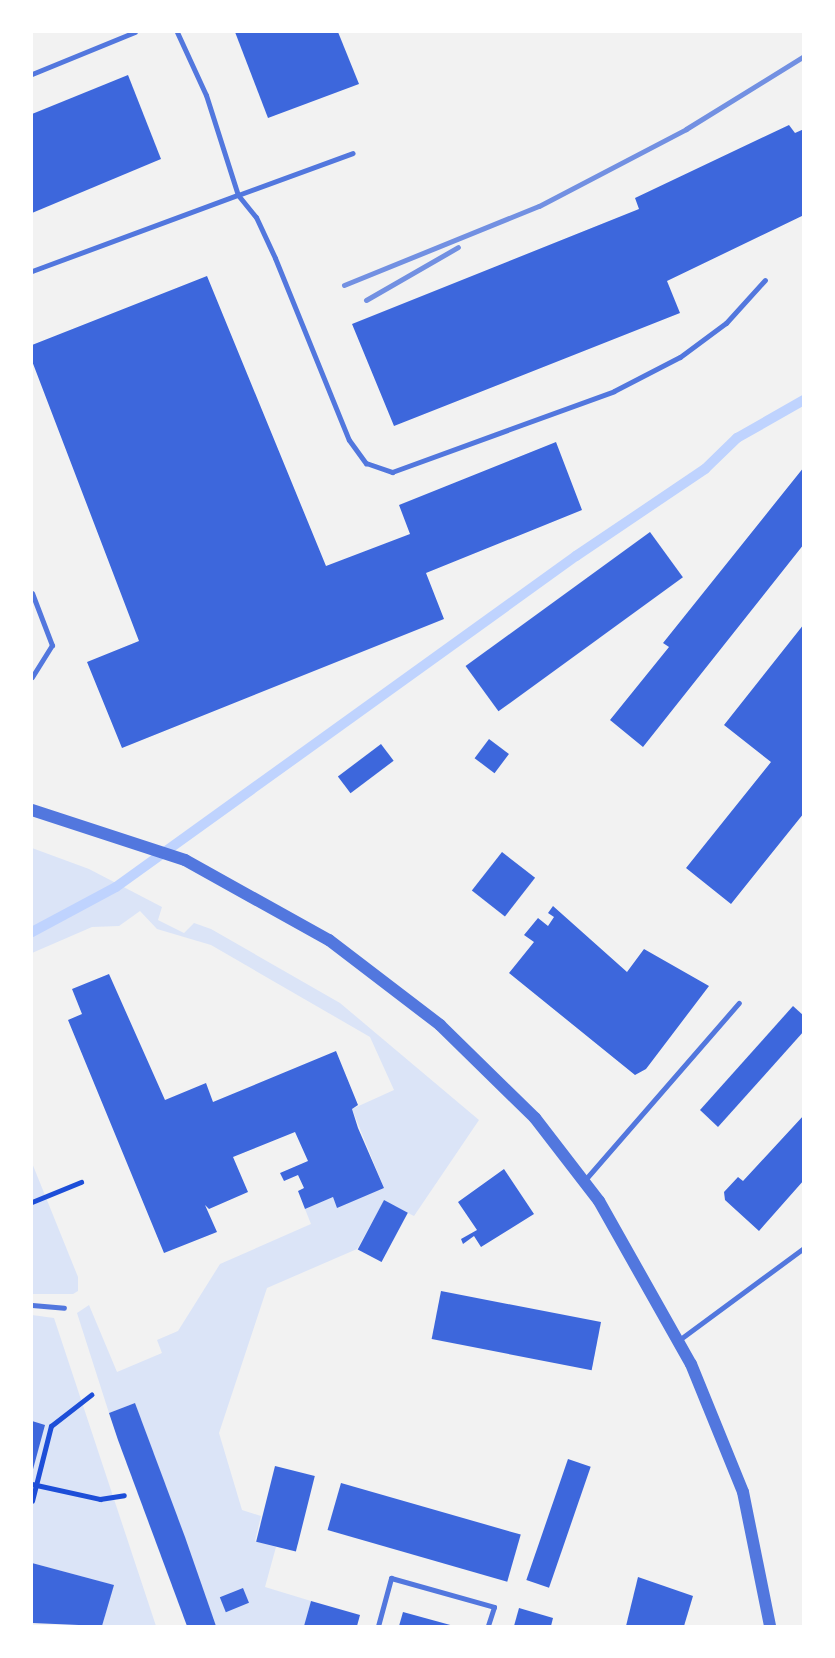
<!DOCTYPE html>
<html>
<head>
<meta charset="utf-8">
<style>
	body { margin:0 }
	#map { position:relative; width:835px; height:1658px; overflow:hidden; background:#f2f2f2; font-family:Manrope,sans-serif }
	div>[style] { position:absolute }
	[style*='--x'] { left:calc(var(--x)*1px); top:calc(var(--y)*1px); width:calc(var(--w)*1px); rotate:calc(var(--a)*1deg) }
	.green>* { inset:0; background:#dbe4f7 }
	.stream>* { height:10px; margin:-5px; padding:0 5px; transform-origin:5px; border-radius:5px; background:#bfd3fe }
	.building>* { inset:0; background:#3d67dc; transform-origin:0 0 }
	.path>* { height:4.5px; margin:-2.25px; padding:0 2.25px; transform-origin:2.25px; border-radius:2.25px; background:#1d4ed8 }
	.service>* { height:5px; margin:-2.5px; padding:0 2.5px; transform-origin:2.5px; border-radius:2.5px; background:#5277de }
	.tertiary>* { height:12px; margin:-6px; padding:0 6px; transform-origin:6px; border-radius:6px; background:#5277de }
	.rail>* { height:5px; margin:-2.5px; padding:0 2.5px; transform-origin:2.5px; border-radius:2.5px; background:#7290e2 }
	span { translate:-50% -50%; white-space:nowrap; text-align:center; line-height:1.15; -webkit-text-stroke:5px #fff; paint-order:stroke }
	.frame { position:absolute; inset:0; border:33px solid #fff; pointer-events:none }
</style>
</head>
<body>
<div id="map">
	<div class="green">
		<div style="clip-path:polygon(32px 848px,89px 869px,162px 907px,158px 920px,184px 933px,194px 923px,211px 929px,340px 1003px,479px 1120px,414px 1216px,384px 1201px,357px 1249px,267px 1288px,219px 1433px,242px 1510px,261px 1516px,255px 1541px,276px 1547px,265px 1587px,311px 1601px,304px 1626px,216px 1626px,135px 1403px,109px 1413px,77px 1313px,89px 1305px,117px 1372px,162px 1353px,157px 1340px,178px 1331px,220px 1264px,311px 1224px,305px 1209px,333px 1197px,337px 1207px,384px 1188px,352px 1109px,394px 1090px,370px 1037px,211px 945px,157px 929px,140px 911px,119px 926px,92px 927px,32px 953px)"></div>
		<div style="clip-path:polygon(32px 1163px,78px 1277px,78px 1291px,73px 1294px,32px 1294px)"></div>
		<div style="clip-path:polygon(32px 1315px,54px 1318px,156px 1626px,102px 1626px,113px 1585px,32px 1563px)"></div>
	</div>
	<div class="stream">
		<div style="--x:32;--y:932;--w:95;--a:-28.2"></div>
		<div style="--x:116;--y:887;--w:567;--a:-35.74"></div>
		<div style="--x:576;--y:556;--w:156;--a:-34"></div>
		<div style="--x:705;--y:469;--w:45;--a:-44.1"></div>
		<div style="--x:737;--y:438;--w:77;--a:-29.6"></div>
	</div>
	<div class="building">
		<div style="clip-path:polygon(235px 32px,338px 32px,359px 84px,268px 118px)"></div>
		<div style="clip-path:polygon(128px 75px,161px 159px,32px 213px,32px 114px)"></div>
		<div style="clip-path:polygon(789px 125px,795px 133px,804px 129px,804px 215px,667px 281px,680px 313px,394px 426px,352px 324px,639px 209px,635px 198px)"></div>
		<div style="clip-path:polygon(207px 276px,326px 566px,410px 534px,399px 505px,556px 442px,582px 510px,426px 573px,444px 619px,122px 748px,87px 662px,139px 641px,32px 361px,32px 345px)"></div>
		<div style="clip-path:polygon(804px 467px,804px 544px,643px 747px,610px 720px,669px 647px,663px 643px)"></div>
		<div style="left:650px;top:532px;width:56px;height:228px;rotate:54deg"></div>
		<div style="clip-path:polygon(804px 624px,804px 813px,731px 904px,686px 868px,771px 762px,724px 725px)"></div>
		<div style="left:489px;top:739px;width:25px;height:24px;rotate:37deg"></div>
		<div style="left:381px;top:744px;width:21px;height:54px;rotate:53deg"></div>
		<div style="left:502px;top:852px;width:42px;height:49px;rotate:38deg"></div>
		<div style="clip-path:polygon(553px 906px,627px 972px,644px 949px,709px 986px,646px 1069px,635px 1075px,509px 973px,534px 942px,524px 935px,538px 918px,548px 926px,554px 917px,548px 913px)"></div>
		<div style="clip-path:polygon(109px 974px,165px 1100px,206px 1083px,213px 1102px,336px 1051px,358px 1105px,352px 1109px,358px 1128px,384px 1188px,337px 1208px,333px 1197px,305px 1209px,298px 1191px,304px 1188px,298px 1175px,284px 1181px,280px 1173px,308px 1161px,295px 1132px,233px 1157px,248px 1192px,209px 1209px,205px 1205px,217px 1232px,164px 1253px,68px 1020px,82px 1014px,72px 989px)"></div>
		<div style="clip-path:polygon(793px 1006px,804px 1016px,804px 1031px,718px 1127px,700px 1110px)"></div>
		<div style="clip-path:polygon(804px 1115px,804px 1180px,759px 1231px,725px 1200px,724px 1192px,738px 1177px,743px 1181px)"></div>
		<div style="clip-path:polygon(504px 1169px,534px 1214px,481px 1247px,474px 1236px,463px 1244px,461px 1239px,477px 1230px,458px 1202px)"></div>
		<div style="left:384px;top:1200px;width:27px;height:56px;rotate:28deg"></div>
		<div style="left:441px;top:1291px;width:163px;height:49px;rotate:11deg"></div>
		<div style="clip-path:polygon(135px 1403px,185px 1537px,216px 1626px,187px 1626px,118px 1440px,109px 1413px)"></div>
		<div style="clip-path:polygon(32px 1421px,45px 1425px,32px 1473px)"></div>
		<div style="left:568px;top:1459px;width:24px;height:128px;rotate:19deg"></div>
		<div style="left:275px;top:1466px;width:41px;height:78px;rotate:14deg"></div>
		<div style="left:341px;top:1483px;width:187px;height:49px;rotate:16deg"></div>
		<div style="clip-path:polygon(32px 1563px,114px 1585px,102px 1626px,32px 1623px)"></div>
		<div style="clip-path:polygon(638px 1577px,693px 1596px,684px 1626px,626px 1626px)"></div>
		<div style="left:243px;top:1588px;width:16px;height:25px;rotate:68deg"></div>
		<div style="clip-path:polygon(311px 1601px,360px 1615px,357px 1626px,304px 1626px)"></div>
		<div style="clip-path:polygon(519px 1608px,553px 1618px,551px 1626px,514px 1626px)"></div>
		<div style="clip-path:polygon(403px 1612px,454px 1626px,399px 1626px)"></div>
	</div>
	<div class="path">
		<div style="--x:32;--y:1202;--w:53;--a:-22.2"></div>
		<div style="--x:32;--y:1484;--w:70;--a:12.4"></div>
		<div style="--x:100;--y:1499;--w:24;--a:-9"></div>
		<div style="--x:32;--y:1501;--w:77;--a:-75.8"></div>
		<div style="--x:51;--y:1426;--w:51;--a:-37.8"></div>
	</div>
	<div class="service">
		<div style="--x:177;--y:32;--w:69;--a:65.3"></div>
		<div style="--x:206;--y:95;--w:105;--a:72.3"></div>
		<div style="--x:238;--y:195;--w:122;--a:-20.1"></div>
		<div style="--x:32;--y:74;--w:111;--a:-22.2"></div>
		<div style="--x:32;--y:271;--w:220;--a:-20.3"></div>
		<div style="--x:238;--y:195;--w:28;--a:51"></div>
		<div style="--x:256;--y:217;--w:45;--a:65.1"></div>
		<div style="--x:275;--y:258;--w:196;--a:67.9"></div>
		<div style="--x:349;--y:440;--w:29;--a:54"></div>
		<div style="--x:366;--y:463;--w:28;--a:19"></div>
		<div style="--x:392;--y:472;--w:236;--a:-20"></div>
		<div style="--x:614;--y:391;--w:74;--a:-27.3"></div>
		<div style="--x:680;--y:357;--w:57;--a:-36.5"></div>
		<div style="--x:726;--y:323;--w:58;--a:-47.8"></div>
		<div style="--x:32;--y:593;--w:56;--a:69"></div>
		<div style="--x:52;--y:645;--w:38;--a:122"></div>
		<div style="--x:584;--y:1181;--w:236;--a:-49"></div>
		<div style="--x:32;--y:1305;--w:32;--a:5"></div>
		<div style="--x:679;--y:1340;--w:155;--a:-36.4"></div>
		<div style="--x:378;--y:1626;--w:50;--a:-74.8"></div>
		<div style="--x:391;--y:1578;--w:107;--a:15.7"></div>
		<div style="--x:494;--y:1607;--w:20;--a:108"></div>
	</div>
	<div class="tertiary">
		<div style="--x:32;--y:810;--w:161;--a:18.1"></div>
		<div style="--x:185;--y:860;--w:165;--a:29.1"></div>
		<div style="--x:329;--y:940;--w:140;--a:37.4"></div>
		<div style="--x:440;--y:1025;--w:133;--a:44.4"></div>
		<div style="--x:535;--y:1118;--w:105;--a:52.4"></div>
		<div style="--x:599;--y:1201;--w:187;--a:60.6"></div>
		<div style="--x:691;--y:1364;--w:138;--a:67.9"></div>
		<div style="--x:743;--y:1492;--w:137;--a:78.6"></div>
	</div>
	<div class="rail">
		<div style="--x:344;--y:285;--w:210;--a:-22.1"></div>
		<div style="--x:539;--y:206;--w:166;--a:-27.6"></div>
		<div style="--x:686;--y:129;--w:139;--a:-31.7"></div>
		<div style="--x:366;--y:300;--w:106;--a:-29.9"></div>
	</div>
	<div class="frame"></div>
</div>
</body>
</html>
